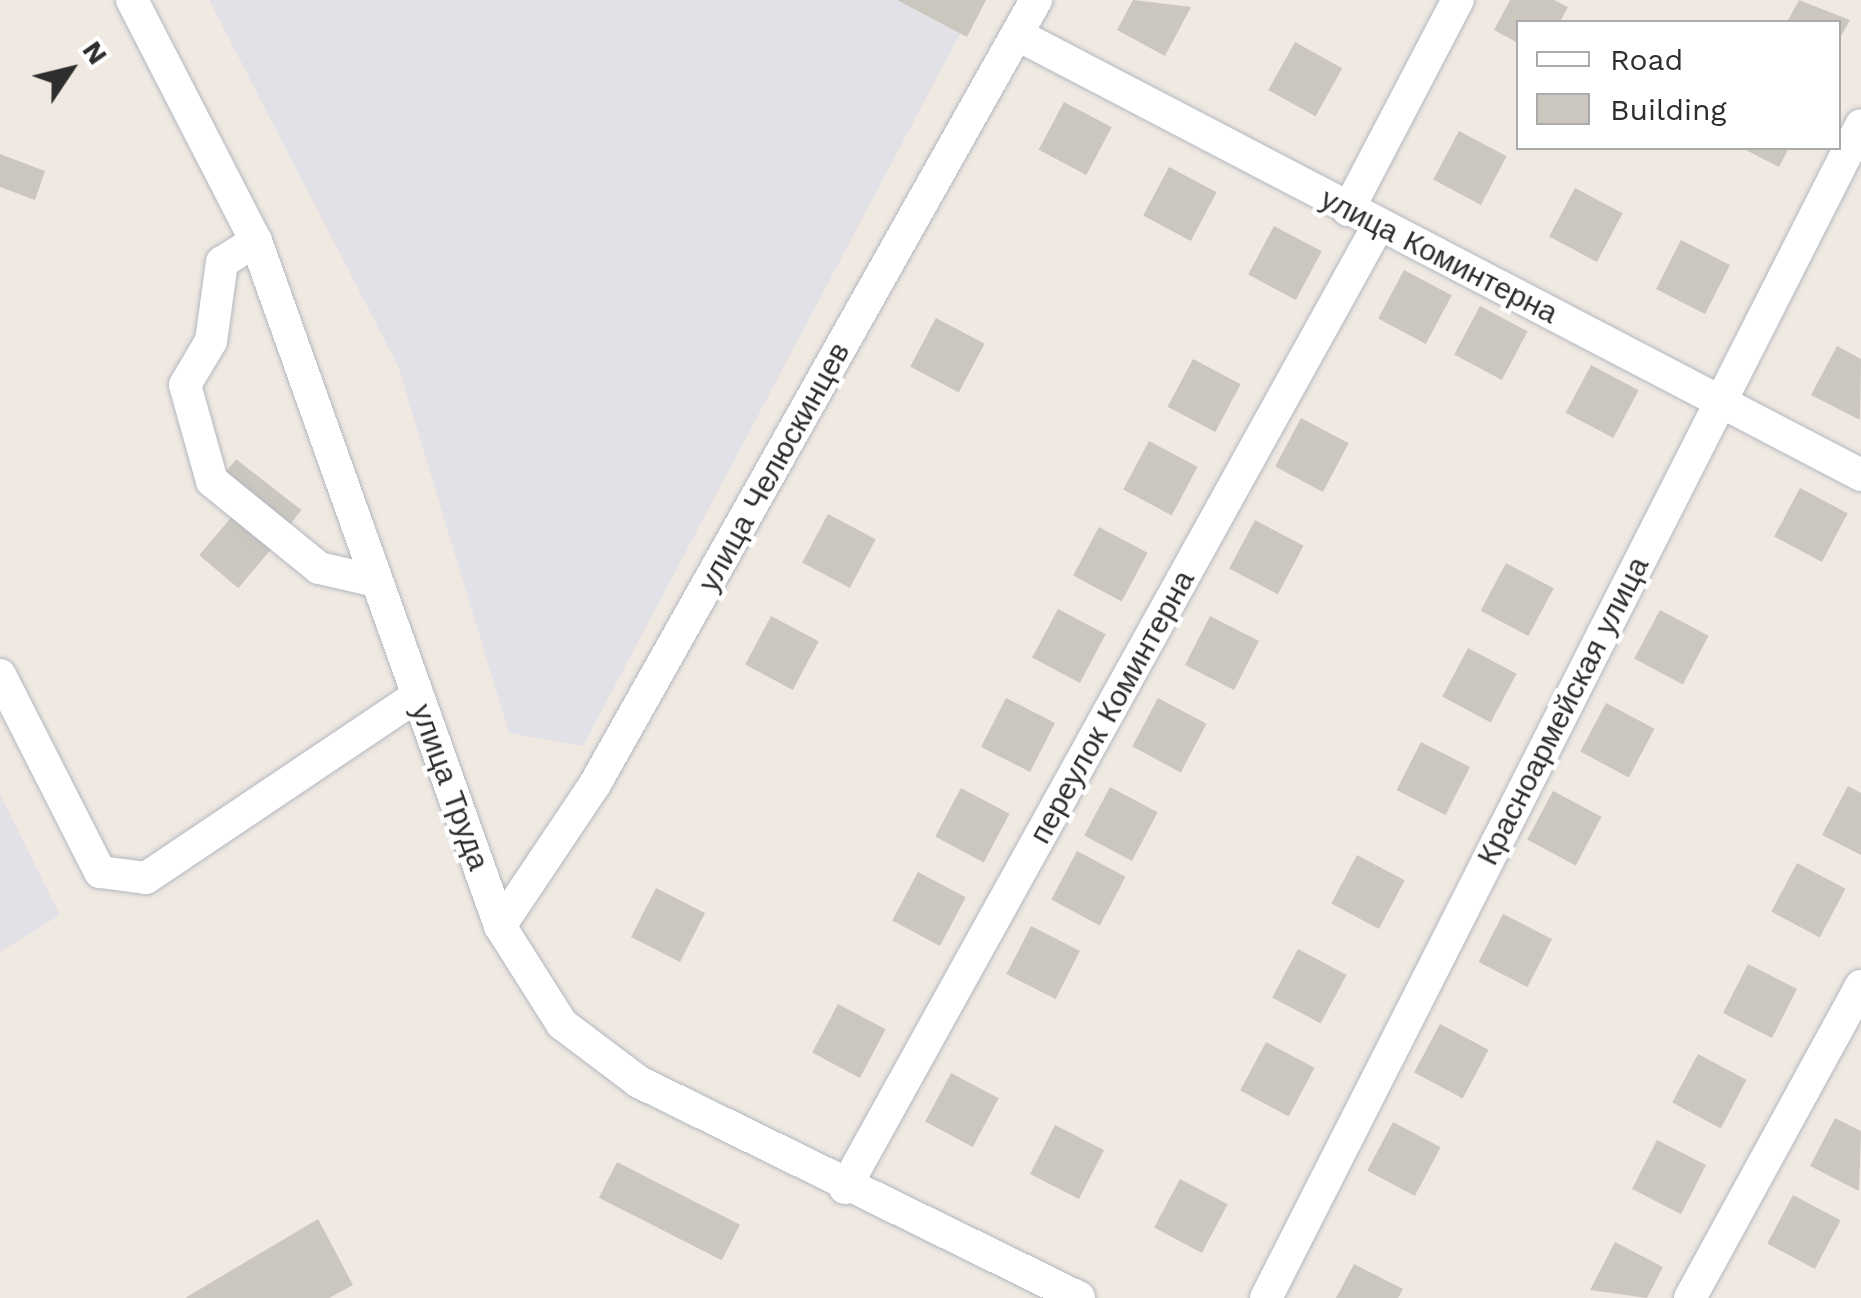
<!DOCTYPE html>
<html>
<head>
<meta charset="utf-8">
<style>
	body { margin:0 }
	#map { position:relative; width:1861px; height:1298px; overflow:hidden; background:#efe9e1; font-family:"Work Sans",sans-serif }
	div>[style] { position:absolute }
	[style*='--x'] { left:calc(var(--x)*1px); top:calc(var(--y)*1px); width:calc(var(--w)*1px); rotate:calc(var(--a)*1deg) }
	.industrial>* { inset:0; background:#e3e1e8 }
	.building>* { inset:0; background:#cbc7bf; transform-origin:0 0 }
	.roads { filter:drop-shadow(0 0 2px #b4b7c1) drop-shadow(0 0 2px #b4b7c1) }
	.minor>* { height:32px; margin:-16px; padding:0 16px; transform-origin:16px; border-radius:16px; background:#fff }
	span { translate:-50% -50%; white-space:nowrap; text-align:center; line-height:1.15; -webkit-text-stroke:9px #fff; paint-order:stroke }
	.street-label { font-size:30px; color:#2e2e2e }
	.legend { position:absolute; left:1516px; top:20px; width:325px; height:130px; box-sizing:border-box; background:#fff; border:2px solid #ababab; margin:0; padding:12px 18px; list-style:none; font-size:30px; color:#2e2e2e }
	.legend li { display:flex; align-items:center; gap:20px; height:50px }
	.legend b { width:50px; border:2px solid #ababab }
	.north { position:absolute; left:20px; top:20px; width:100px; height:100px; -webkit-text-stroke:8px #fff; paint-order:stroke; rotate:55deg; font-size:28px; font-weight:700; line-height:40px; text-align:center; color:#2e2e2e }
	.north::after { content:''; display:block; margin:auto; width:35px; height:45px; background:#2e2e2e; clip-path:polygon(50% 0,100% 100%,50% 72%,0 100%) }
</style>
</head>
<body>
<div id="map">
	<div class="industrial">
		<div style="clip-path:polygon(209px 0,978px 0,583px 746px,509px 733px,398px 366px)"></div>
		<div style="clip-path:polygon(0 794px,60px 915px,0 952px)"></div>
	</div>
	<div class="building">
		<div style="clip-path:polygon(897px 0,986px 0,967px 37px)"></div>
		<div style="clip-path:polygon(1133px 0,1191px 7px,1165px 56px,1117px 30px)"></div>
		<div style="clip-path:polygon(1510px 0,1554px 0,1568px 7px,1560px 22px,1518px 22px,1518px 43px,1494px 30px)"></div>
		<div style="clip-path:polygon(1799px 0,1850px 20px,1838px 42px,1838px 22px,1787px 22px)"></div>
		<div style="left:1295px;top:42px;width:54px;height:55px;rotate:29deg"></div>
		<div style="left:1064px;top:102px;width:54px;height:54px;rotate:28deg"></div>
		<div style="left:1459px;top:131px;width:54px;height:55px;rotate:28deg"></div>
		<div style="clip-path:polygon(1742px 148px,1789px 148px,1779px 167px)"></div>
		<div style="clip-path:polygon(0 154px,45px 171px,35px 200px,0 187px)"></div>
		<div style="left:1169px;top:167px;width:54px;height:55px;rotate:28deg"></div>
		<div style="left:1575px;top:188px;width:54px;height:55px;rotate:28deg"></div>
		<div style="left:1274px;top:226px;width:54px;height:55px;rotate:28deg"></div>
		<div style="left:1681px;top:240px;width:55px;height:55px;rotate:27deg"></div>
		<div style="left:1404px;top:270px;width:54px;height:55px;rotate:28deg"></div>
		<div style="left:1480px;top:306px;width:54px;height:55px;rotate:28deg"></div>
		<div style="left:936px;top:318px;width:55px;height:55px;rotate:28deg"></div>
		<div style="clip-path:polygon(1837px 346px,1861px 359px,1860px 420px,1811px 395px)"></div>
		<div style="left:1193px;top:359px;width:54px;height:54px;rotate:28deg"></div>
		<div style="left:1591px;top:365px;width:54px;height:54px;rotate:28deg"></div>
		<div style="left:1301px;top:418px;width:54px;height:55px;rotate:28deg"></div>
		<div style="left:1149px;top:441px;width:55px;height:55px;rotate:28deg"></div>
		<div style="left:236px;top:459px;width:83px;height:39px;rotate:38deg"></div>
		<div style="left:1800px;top:488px;width:54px;height:55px;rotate:28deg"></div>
		<div style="left:234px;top:514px;width:51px;height:54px;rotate:40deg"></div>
		<div style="left:828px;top:514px;width:54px;height:55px;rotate:28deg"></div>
		<div style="left:1255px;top:520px;width:55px;height:55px;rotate:28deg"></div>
		<div style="left:1099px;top:527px;width:55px;height:55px;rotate:28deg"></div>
		<div style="left:1506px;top:563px;width:54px;height:54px;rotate:28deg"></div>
		<div style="left:1058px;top:609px;width:54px;height:55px;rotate:28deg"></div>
		<div style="left:1660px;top:610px;width:55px;height:55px;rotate:28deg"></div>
		<div style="left:771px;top:616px;width:54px;height:55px;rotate:28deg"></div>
		<div style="left:1210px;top:616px;width:55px;height:55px;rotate:27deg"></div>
		<div style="left:1468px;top:648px;width:55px;height:55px;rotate:28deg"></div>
		<div style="left:1006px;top:698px;width:55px;height:55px;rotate:27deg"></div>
		<div style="left:1158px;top:698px;width:55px;height:55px;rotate:28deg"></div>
		<div style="left:1606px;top:703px;width:55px;height:55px;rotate:28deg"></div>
		<div style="left:1421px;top:742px;width:55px;height:54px;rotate:27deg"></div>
		<div style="clip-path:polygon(1848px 786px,1861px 793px,1861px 855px,1822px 835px)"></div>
		<div style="left:1110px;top:787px;width:54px;height:55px;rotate:28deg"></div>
		<div style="left:961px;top:788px;width:55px;height:55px;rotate:28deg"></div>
		<div style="left:1553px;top:791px;width:55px;height:55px;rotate:28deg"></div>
		<div style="left:1077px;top:851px;width:55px;height:55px;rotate:28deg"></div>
		<div style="left:1357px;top:855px;width:54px;height:55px;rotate:28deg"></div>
		<div style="left:1797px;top:863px;width:55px;height:55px;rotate:28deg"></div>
		<div style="left:918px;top:872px;width:54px;height:55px;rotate:28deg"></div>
		<div style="left:656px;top:888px;width:55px;height:55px;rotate:27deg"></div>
		<div style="left:1503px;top:914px;width:55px;height:54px;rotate:27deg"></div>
		<div style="left:1031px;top:926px;width:55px;height:54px;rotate:27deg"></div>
		<div style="left:1298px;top:949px;width:55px;height:55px;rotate:28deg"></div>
		<div style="left:1748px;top:964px;width:55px;height:55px;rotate:27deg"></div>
		<div style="left:838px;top:1004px;width:54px;height:55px;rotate:28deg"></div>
		<div style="left:1440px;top:1024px;width:55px;height:55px;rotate:28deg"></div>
		<div style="left:1266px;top:1042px;width:55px;height:55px;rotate:28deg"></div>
		<div style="left:1698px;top:1054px;width:55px;height:55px;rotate:28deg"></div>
		<div style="left:951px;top:1073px;width:54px;height:55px;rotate:28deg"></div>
		<div style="clip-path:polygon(1835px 1118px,1861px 1131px,1859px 1191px,1810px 1166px)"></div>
		<div style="left:1393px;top:1122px;width:54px;height:55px;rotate:28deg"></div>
		<div style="left:1055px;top:1125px;width:55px;height:55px;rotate:27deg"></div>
		<div style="left:1657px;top:1140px;width:55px;height:55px;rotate:27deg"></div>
		<div style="left:617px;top:1162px;width:138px;height:40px;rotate:27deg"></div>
		<div style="left:1180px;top:1179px;width:54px;height:55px;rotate:28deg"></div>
		<div style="left:1793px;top:1195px;width:54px;height:55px;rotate:28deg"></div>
		<div style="clip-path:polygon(318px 1219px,353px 1285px,329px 1298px,185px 1298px)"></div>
		<div style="clip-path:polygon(1615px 1242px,1663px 1267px,1647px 1298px,1590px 1290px)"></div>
		<div style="clip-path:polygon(1354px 1264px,1403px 1289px,1398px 1298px,1336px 1298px)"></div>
	</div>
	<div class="roads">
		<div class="minor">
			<div style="--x:132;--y:0;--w:271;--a:62.8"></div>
			<div style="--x:256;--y:241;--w:727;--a:70.39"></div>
			<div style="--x:500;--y:926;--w:116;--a:57.7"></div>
			<div style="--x:562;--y:1024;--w:96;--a:37"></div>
			<div style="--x:639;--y:1082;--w:490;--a:26.1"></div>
			<div style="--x:1018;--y:35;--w:951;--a:27.56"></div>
			<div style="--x:1348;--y:210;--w:237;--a:-62.4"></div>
			<div style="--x:256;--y:241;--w:40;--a:148"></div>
			<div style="--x:222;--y:262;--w:80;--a:97.9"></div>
			<div style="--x:211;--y:341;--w:51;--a:120.6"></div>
			<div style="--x:185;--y:385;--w:100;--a:74.3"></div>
			<div style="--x:212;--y:481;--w:138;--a:39.1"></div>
			<div style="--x:319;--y:568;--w:58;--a:12.8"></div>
			<div style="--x:0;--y:675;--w:221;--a:63.1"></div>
			<div style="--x:100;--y:872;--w:46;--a:7.4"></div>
			<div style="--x:146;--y:878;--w:326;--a:-33.9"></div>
			<div style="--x:500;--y:926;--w:171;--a:-56.2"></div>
			<div style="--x:595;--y:784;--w:900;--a:-60.64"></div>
			<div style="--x:845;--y:1188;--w:1100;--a:-61.01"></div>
			<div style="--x:1266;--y:1298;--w:1315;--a:-63.1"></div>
			<div style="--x:1690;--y:1298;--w:356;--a:-61.3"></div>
		</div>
	</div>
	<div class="street-label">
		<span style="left:1439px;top:256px;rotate:27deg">улица Коминтерна</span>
		<span style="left:774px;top:467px;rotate:-61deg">улица Челюскинцев</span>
		<span style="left:1112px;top:707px;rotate:-61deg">переулок Коминтерна</span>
		<span style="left:1563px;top:711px;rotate:-63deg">Красноармейская улица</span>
		<span style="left:450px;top:787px;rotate:70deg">улица Труда</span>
	</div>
	<ul class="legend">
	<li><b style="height:12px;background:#fff"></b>Road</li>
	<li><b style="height:28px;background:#cbc7bf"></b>Building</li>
	</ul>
	<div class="north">N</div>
</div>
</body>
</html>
